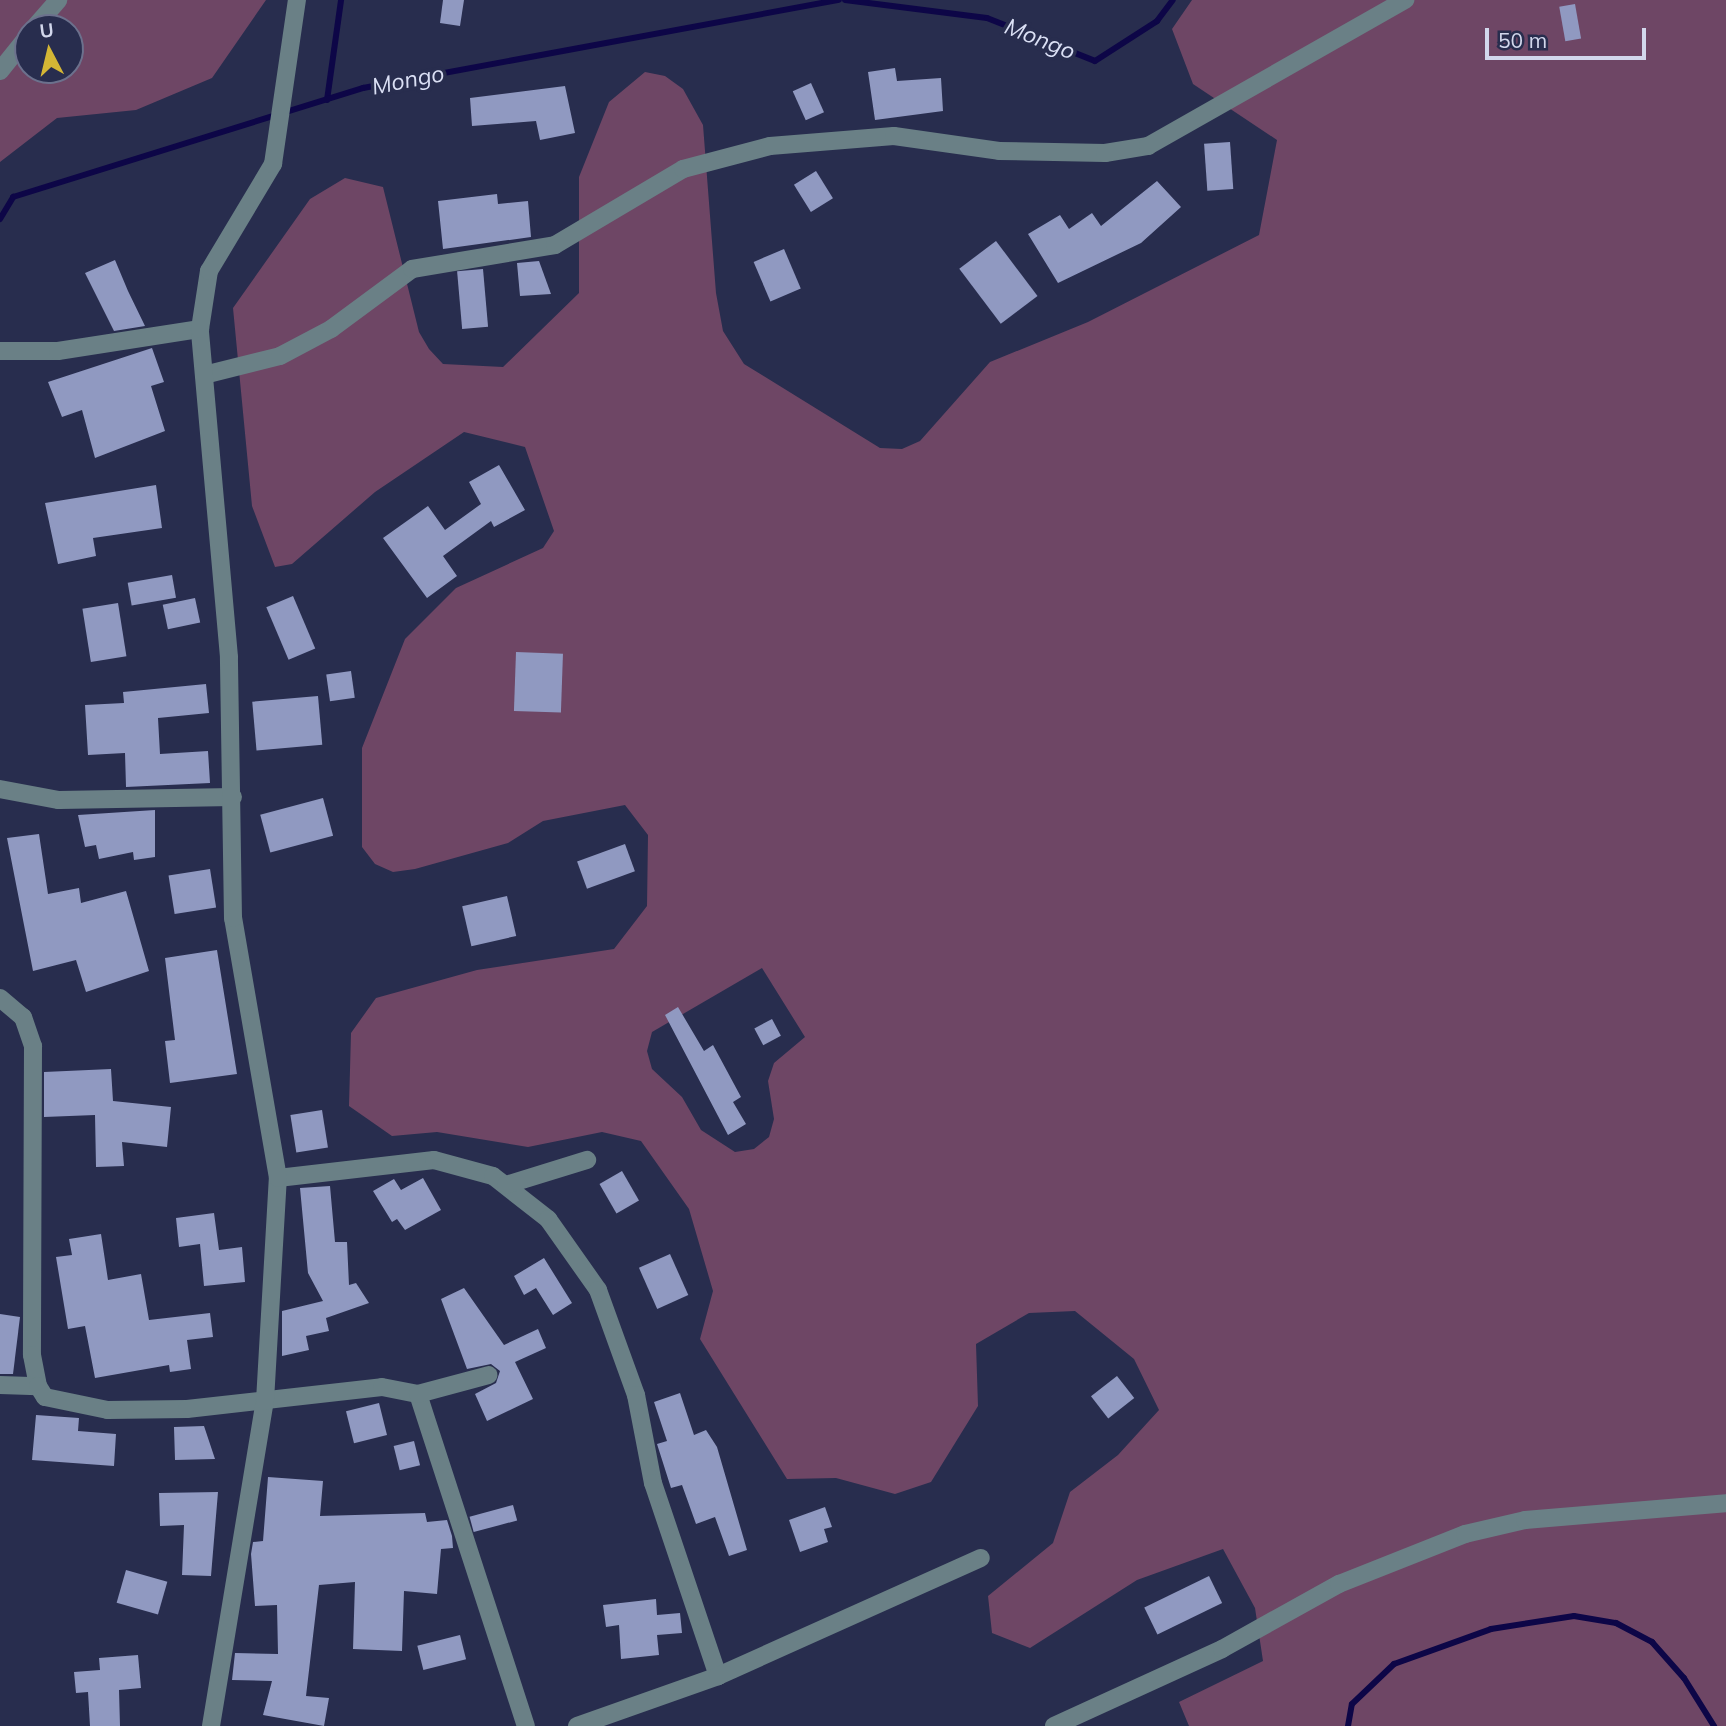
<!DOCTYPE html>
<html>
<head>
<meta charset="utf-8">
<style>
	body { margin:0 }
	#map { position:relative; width:1726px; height:1726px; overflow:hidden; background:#282d4e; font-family:Mulish,sans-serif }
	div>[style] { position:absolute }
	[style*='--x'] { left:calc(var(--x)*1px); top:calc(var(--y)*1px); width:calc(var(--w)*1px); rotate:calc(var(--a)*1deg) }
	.green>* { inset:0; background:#6e4665 }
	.stream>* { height:6px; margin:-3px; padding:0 3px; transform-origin:3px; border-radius:3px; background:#0d0647 }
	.building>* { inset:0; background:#9099c1; transform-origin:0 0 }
	.minor>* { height:18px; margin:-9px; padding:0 9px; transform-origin:9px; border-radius:9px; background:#6a8086 }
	span { translate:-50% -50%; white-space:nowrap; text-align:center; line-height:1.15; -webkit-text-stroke:7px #282d4e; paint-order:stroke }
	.water-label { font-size:23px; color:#dadff4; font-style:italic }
	.north { position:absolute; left:14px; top:14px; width:70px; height:70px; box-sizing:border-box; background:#282d4e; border:2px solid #6c718d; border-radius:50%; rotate:353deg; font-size:19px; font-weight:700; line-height:28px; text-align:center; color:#d2d7ec }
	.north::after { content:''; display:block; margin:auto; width:24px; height:32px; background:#d4b635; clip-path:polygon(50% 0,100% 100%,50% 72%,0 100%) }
	.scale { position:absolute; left:1485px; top:28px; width:161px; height:32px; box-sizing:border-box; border:4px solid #d2d7ec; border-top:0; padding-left:9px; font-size:21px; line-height:24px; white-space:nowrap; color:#d2d7ec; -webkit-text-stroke:5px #282d4e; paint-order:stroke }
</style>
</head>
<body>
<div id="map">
	<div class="green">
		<div style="clip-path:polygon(evenodd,0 0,266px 0,212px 78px,136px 110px,57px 118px,0 162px,0 0,28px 28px,70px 28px,70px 70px,28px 70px,28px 28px)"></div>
		<div style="clip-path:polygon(evenodd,1192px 0,1726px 0,1726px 1726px,1189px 1726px,1179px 1702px,1263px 1661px,1255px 1608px,1223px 1549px,1137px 1580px,1030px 1648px,992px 1633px,988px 1596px,1053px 1543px,1070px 1492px,1118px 1455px,1159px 1410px,1134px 1359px,1075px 1311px,1029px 1313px,976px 1344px,978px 1406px,931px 1482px,895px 1494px,836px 1478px,787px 1479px,700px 1339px,713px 1291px,689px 1209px,641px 1141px,602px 1132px,528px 1147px,437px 1132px,392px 1136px,349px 1106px,351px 1033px,376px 998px,477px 970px,614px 949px,647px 906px,648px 835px,625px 805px,543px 821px,508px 843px,415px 869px,393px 872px,375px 864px,362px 847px,362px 748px,405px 639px,456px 588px,543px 548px,554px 531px,525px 447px,464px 432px,375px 492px,292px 564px,275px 567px,252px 506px,233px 308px,310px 199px,345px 178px,383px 187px,419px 332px,429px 349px,443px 364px,503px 367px,579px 293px,579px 177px,609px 102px,645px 72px,665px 76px,683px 89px,703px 125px,716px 293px,723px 331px,744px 364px,880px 448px,902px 449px,920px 441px,990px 362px,1088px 322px,1259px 235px,1277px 140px,1193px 84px,1172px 29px,1192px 0,762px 968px,805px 1037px,774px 1063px,768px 1081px,774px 1119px,769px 1137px,754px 1149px,735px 1152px,701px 1130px,682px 1097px,652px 1069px,647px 1051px,652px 1032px,762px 968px)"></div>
	</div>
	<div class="stream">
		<div style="--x:845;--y:0;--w:143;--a:7.2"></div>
		<div style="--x:987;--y:18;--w:116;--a:21.7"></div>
		<div style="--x:1095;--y:61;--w:74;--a:-32.8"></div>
		<div style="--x:1157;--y:21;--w:26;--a:-53"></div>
		<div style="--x:327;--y:100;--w:101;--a:-82"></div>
		<div style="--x:0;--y:219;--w:26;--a:-59"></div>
		<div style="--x:13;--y:197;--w:367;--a:-17.3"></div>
		<div style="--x:363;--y:88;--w:484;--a:-10.5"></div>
		<div style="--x:1348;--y:1726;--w:22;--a:-80"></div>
		<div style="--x:1352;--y:1704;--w:58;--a:-43.6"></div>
		<div style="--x:1394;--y:1664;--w:103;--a:-19.8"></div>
		<div style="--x:1491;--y:1629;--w:84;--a:-8.9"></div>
		<div style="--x:1574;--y:1616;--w:43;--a:9.5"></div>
		<div style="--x:1616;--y:1623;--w:41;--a:27.8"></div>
		<div style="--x:1652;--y:1642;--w:48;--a:48.4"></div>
		<div style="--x:1684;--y:1678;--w:57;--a:58"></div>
	</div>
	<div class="building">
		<div style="clip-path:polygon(443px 0,464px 0,460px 26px,440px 23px)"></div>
		<div style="left:1575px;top:4px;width:35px;height:16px;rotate:80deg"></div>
		<div style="clip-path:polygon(895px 68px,897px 81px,941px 78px,943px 111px,875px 120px,868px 72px)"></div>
		<div style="left:811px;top:83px;width:32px;height:20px;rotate:66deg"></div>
		<div style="clip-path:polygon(565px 86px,575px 133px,540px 140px,536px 121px,472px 126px,470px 98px)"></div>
		<div style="left:1230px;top:142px;width:47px;height:26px;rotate:86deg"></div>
		<div style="left:816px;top:171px;width:32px;height:26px;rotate:58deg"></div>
		<div style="clip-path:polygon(1157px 181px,1181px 207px,1141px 243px,1058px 283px,1028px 234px,1060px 215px,1069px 229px,1092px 213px,1101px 226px)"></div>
		<div style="clip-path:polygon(497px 194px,498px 204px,528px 201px,531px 237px,443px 249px,438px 201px)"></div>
		<div style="left:996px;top:241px;width:69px;height:46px;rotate:53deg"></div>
		<div style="left:784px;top:249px;width:43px;height:33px;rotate:67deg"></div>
		<div style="clip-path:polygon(115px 260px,128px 291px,145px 326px,114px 331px,85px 273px)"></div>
		<div style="clip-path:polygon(539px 261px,551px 294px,520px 296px,517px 263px)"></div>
		<div style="left:483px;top:269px;width:58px;height:26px;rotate:85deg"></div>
		<div style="clip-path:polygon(152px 348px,164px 382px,151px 386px,165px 431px,95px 458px,82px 410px,62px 417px,48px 382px)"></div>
		<div style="clip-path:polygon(499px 465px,525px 510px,494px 527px,491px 521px,443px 556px,457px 576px,427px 598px,383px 538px,428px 506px,445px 530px,481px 504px,469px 482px)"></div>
		<div style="clip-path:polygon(156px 485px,162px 528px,93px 538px,96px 556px,58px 564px,45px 503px)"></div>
		<div style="left:172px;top:575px;width:23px;height:45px;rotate:80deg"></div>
		<div style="left:293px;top:596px;width:57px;height:29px;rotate:67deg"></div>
		<div style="left:195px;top:598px;width:25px;height:33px;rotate:78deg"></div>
		<div style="left:118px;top:603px;width:54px;height:36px;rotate:81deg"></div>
		<div style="left:516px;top:652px;width:47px;height:59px;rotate:2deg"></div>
		<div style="left:351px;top:671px;width:27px;height:25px;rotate:82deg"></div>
		<div style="clip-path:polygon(206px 684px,209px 713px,158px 718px,160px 754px,208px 751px,210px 783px,126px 787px,125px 753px,88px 755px,85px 705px,124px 703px,123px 692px)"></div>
		<div style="left:318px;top:696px;width:49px;height:66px;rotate:85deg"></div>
		<div style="left:323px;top:798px;width:39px;height:65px;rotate:75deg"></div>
		<div style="clip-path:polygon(155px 810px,155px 857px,134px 860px,133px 852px,99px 859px,96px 845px,85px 847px,78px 815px)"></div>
		<div style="clip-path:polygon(39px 834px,48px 894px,79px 888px,81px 903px,126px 891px,149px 971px,86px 992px,76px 960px,33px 971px,7px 838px)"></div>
		<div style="left:625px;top:844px;width:29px;height:51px;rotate:70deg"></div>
		<div style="left:210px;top:869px;width:39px;height:42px;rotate:81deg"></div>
		<div style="left:507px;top:896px;width:41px;height:46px;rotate:77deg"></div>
		<div style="clip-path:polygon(217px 950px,237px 1074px,170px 1083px,165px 1041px,175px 1040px,165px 958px)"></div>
		<div style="clip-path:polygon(678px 1007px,704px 1051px,713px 1045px,741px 1097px,733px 1102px,746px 1124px,728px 1135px,665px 1015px)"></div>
		<div style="left:772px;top:1019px;width:19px;height:20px;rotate:62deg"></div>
		<div style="clip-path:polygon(111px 1069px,113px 1101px,171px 1107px,167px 1147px,122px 1142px,124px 1166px,96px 1167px,95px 1115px,44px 1117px,44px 1072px)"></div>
		<div style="left:322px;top:1110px;width:38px;height:32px;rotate:81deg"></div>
		<div style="left:622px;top:1171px;width:34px;height:26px;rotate:60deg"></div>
		<div style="clip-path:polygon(423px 1178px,441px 1210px,405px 1230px,397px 1219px,392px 1222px,373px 1191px,394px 1179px,401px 1190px)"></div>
		<div style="clip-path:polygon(330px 1186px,335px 1242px,347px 1242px,349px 1285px,356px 1283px,369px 1303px,326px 1318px,329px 1331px,306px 1336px,309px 1350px,282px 1356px,282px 1311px,323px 1301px,308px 1273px,300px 1188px)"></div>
		<div style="clip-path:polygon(214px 1213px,219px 1250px,242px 1247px,245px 1282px,204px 1286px,200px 1244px,179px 1247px,176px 1218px)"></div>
		<div style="clip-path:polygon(101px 1234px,108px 1280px,141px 1274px,149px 1320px,210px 1313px,213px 1337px,187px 1340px,191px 1369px,170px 1372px,169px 1365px,95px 1378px,85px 1326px,68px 1329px,56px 1257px,72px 1255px,69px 1239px)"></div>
		<div style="left:670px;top:1254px;width:45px;height:34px;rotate:66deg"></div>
		<div style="clip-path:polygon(544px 1258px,572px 1303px,553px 1315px,536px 1288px,524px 1295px,514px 1276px)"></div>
		<div style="clip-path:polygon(464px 1288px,504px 1345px,538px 1329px,546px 1348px,515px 1362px,533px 1399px,487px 1421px,475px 1394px,496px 1383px,500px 1371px,491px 1364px,467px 1369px,441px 1299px)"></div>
		<div style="clip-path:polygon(0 1314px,20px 1317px,13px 1374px,0 1374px)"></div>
		<div style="left:1117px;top:1376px;width:28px;height:33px;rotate:52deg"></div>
		<div style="clip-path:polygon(680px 1393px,694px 1435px,706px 1430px,717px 1447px,747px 1550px,729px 1556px,715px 1517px,696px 1524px,682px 1485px,671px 1488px,657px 1444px,667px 1441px,654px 1402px)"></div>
		<div style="left:379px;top:1403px;width:33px;height:34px;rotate:76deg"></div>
		<div style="clip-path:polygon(36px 1415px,79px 1418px,78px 1431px,116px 1434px,114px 1466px,32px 1460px)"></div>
		<div style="clip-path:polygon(204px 1426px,215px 1459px,175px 1460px,174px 1427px)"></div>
		<div style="left:414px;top:1441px;width:25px;height:21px;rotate:76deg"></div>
		<div style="clip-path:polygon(268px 1477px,323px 1481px,320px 1516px,425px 1513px,427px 1522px,447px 1520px,452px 1536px,453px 1548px,441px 1549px,437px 1594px,404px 1591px,402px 1651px,353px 1649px,355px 1582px,319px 1585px,306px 1696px,329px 1698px,324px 1726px,263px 1715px,272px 1681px,232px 1680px,235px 1653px,278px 1654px,277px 1605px,255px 1606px,251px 1554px,253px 1542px,263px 1541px)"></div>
		<div style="clip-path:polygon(218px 1492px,211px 1576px,182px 1575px,184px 1525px,160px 1526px,159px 1493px)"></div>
		<div style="left:513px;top:1505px;width:16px;height:45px;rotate:75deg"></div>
		<div style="clip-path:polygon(825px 1507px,832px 1527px,824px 1529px,828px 1542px,800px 1552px,789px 1520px)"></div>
		<div style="left:126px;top:1570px;width:43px;height:34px;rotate:16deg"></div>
		<div style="left:1209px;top:1576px;width:30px;height:72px;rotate:64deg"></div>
		<div style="clip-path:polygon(656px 1599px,657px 1615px,680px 1613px,682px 1633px,657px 1635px,659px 1655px,621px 1659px,619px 1625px,606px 1627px,603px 1605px)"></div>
		<div style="left:460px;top:1635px;width:25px;height:44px;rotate:76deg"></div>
		<div style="clip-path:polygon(138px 1655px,141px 1688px,119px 1690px,120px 1726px,90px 1726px,88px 1692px,76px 1693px,74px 1672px,100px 1670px,99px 1658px)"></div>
	</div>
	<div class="minor">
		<div style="--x:34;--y:28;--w:37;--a:-49"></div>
		<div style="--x:0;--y:71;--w:45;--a:-51.3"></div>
		<div style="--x:0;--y:351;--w:58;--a:0"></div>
		<div style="--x:58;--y:351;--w:144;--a:-8.8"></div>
		<div style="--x:204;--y:375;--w:78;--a:-14"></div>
		<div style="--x:280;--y:356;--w:58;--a:-27.9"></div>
		<div style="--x:331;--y:329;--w:101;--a:-36.5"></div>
		<div style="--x:412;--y:269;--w:145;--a:-9.5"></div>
		<div style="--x:555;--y:245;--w:149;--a:-30.7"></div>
		<div style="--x:683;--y:169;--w:90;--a:-14.8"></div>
		<div style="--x:770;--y:146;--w:124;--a:-4.6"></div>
		<div style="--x:894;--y:136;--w:106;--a:8.1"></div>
		<div style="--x:999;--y:151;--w:106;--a:1.1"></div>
		<div style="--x:1105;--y:153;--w:44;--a:-9.2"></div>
		<div style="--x:1148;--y:146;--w:296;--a:-29.6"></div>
		<div style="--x:0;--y:789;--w:60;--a:10.6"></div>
		<div style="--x:59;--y:800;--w:174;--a:-1"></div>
		<div style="--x:0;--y:998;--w:30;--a:40"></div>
		<div style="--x:23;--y:1017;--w:31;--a:71"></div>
		<div style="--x:33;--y:1046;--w:309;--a:90.2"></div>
		<div style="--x:32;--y:1355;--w:32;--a:79"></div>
		<div style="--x:278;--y:1178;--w:157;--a:-6.6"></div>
		<div style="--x:434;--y:1160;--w:61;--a:15.2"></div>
		<div style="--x:493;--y:1176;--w:70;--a:38"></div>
		<div style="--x:548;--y:1219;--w:87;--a:54.8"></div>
		<div style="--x:598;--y:1290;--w:112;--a:70.1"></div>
		<div style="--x:636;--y:1395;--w:90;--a:79.1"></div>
		<div style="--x:653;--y:1483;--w:204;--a:71.4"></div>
		<div style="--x:506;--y:1185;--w:85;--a:-17.2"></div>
		<div style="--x:0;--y:1385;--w:38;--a:2"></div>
		<div style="--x:38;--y:1386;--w:13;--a:58"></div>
		<div style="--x:45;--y:1397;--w:64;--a:11.7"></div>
		<div style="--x:108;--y:1410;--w:79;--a:-0.7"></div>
		<div style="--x:187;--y:1409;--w:196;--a:-6.4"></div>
		<div style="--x:382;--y:1387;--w:37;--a:11"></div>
		<div style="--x:418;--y:1394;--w:349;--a:72"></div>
		<div style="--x:418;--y:1394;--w:73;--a:-15"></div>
		<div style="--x:211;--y:1726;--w:329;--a:-80.6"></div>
		<div style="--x:265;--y:1401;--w:223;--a:-86.7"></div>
		<div style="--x:278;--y:1178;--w:264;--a:-99.8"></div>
		<div style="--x:233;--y:918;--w:261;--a:-90.9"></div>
		<div style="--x:229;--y:657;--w:329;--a:-95.1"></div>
		<div style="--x:200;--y:329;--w:59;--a:-81.2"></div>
		<div style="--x:209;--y:271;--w:125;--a:-59.1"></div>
		<div style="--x:273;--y:164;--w:166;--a:-81.7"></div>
		<div style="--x:577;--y:1726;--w:150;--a:-19.5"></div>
		<div style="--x:718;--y:1676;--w:288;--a:-24.2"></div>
		<div style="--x:1054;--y:1726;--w:185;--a:-24.6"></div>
		<div style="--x:1222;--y:1649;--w:134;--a:-29.1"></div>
		<div style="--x:1339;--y:1584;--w:136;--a:-21.6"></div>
		<div style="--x:1465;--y:1534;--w:62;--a:-13.1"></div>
		<div style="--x:1525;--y:1520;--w:202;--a:-4.8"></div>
	</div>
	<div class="water-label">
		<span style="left:1040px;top:39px;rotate:22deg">Mongo</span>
		<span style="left:408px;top:80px;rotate:-11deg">Mongo</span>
	</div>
	<div class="north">U</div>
	<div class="scale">50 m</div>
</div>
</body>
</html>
